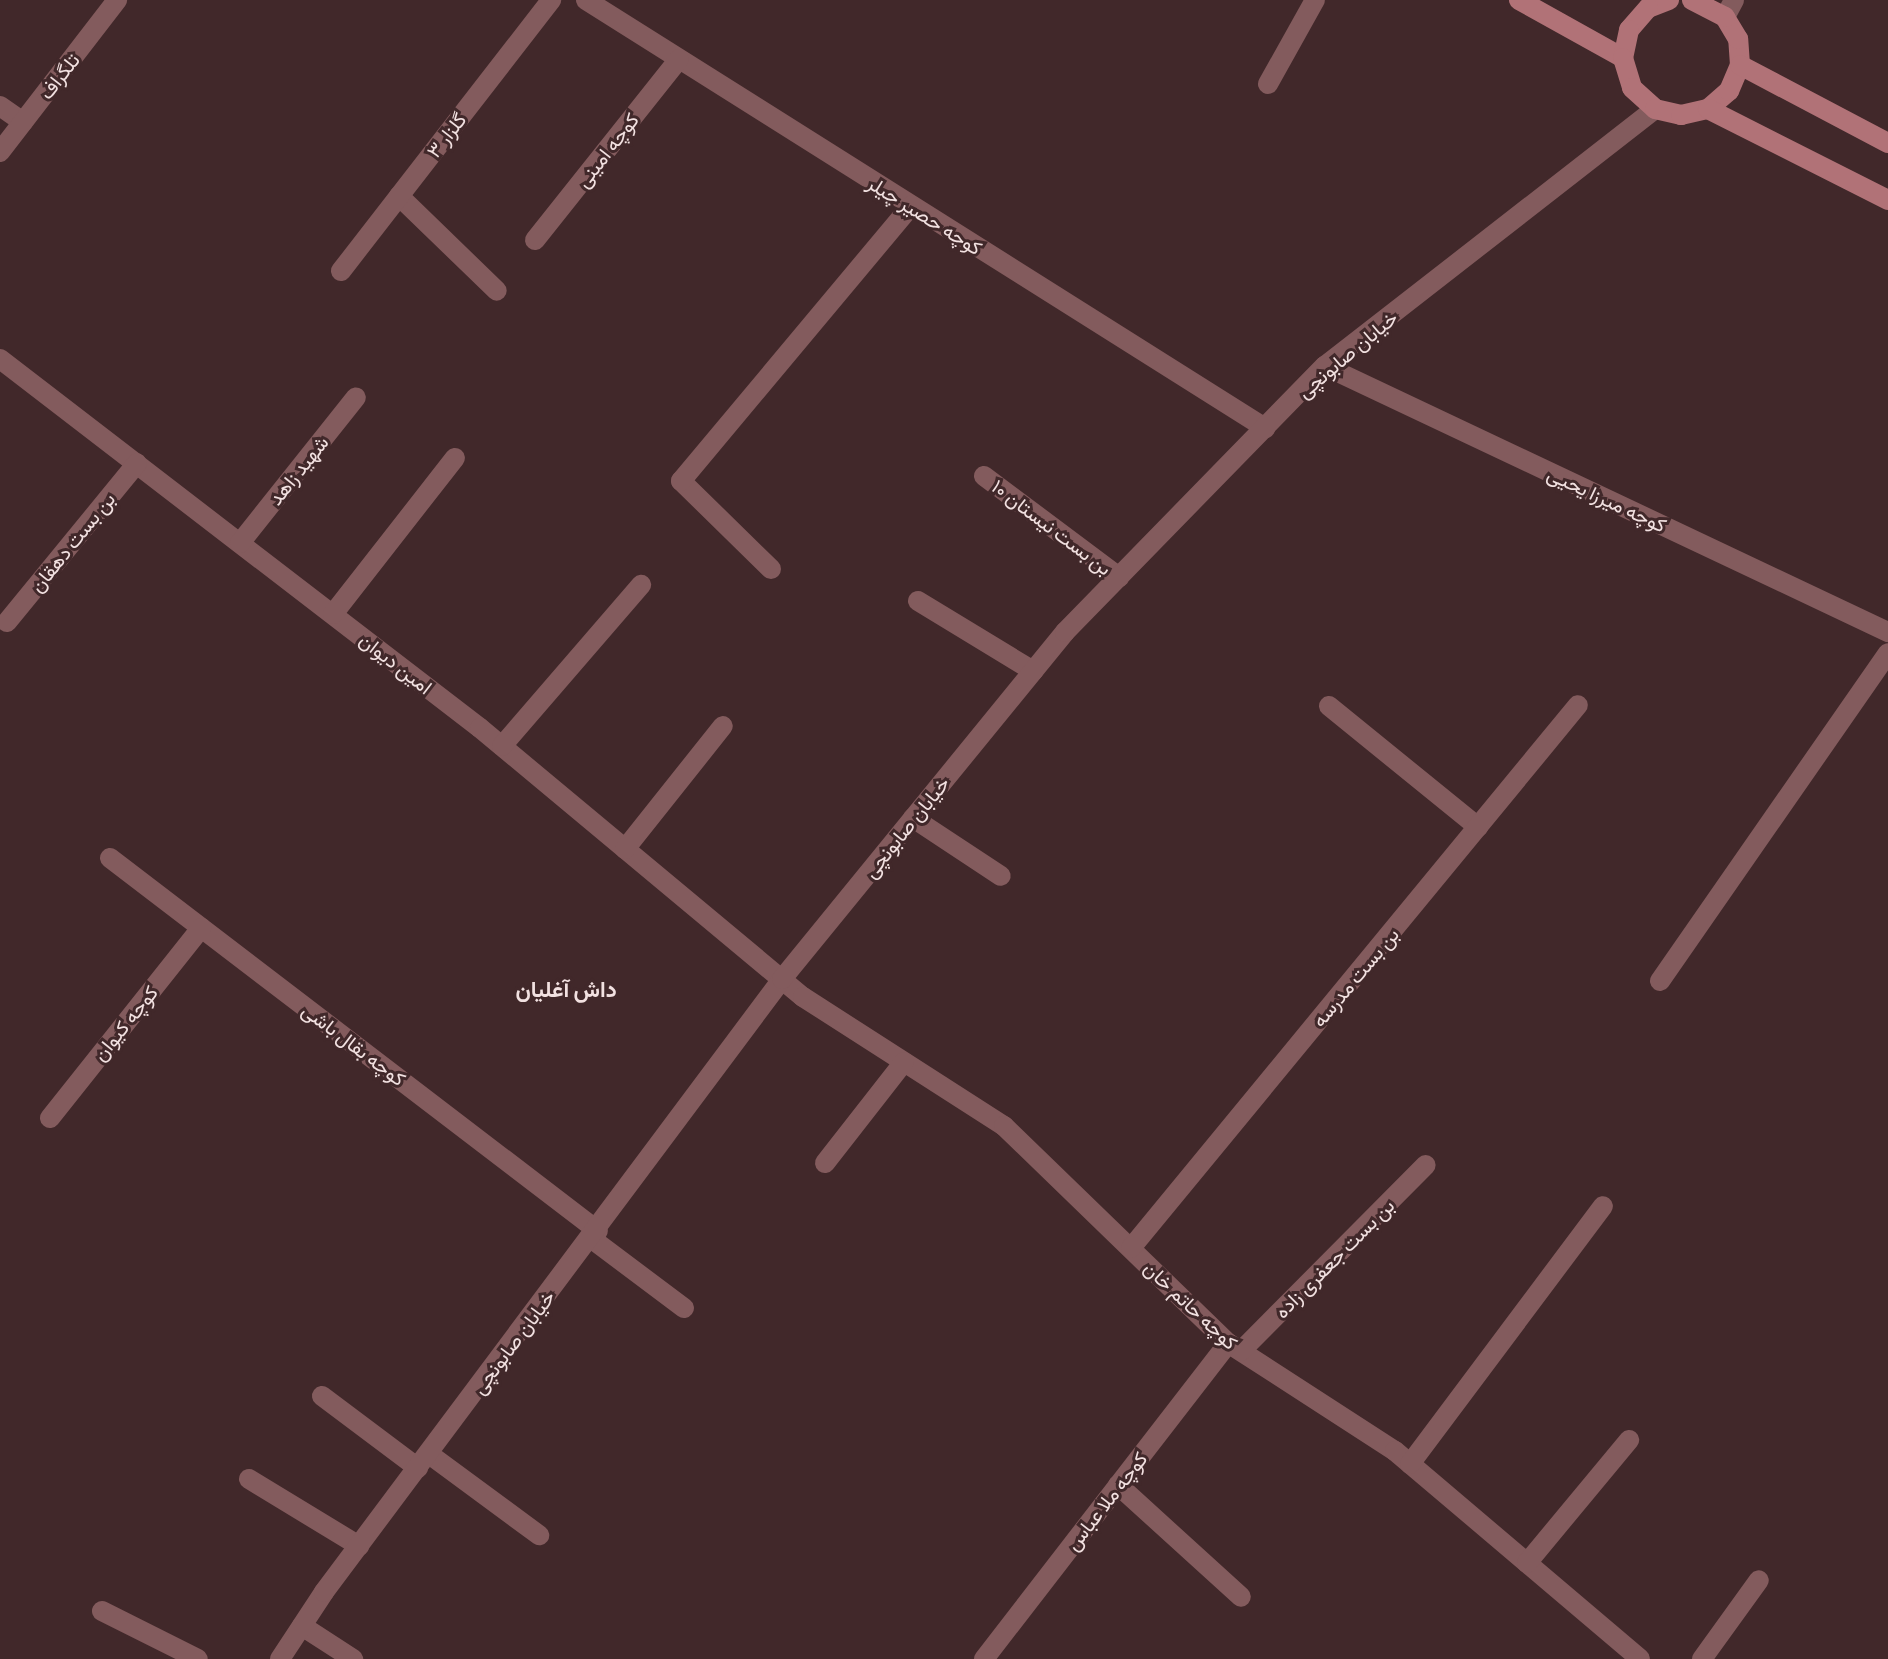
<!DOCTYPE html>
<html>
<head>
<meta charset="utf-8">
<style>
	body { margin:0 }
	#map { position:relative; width:1888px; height:1659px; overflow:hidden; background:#41282a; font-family:Barlow,Vazirmatn,sans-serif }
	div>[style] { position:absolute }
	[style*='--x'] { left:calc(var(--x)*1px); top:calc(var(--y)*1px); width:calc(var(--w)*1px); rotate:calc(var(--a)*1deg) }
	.minor>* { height:20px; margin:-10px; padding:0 10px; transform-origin:10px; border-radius:10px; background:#835b5d }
	.tertiary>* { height:20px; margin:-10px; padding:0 10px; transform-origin:10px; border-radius:10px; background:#835b5d }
	.secondary>* { height:20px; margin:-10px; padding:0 10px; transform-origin:10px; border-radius:10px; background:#b17277 }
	span { translate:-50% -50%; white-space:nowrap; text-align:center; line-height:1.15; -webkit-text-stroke:6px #41282a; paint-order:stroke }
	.street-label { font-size:20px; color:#f2e1e1 }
	.neighbourhood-label { font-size:22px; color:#f2e1e1; font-weight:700 }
</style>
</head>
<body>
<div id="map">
	<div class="minor">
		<div style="--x:586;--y:0;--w:803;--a:32.22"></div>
		<div style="--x:1725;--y:17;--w:19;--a:-62"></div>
		<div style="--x:1268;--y:84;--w:96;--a:-60.8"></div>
		<div style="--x:0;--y:106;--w:28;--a:35"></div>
		<div style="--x:0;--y:152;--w:192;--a:-52.4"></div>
		<div style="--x:399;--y:196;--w:136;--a:44.1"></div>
		<div style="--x:535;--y:240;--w:231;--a:-51.5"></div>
		<div style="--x:341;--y:271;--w:343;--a:-52.2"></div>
		<div style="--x:0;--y:359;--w:605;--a:37.55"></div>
		<div style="--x:480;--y:728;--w:420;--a:39.8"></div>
		<div style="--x:803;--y:997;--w:239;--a:32.7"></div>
		<div style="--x:1004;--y:1126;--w:312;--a:44.1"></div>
		<div style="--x:1228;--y:1343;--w:199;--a:32.9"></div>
		<div style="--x:1395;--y:1451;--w:321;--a:40.3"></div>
		<div style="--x:1325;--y:366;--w:623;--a:25.29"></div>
		<div style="--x:984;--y:476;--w:169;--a:36.8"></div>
		<div style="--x:240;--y:543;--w:186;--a:-51.5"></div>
		<div style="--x:771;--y:569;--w:126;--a:-135.6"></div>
		<div style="--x:681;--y:481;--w:359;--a:-50.1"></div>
		<div style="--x:918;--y:601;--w:135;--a:31.3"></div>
		<div style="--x:333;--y:614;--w:198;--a:-52"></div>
		<div style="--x:7;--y:622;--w:205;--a:-50.7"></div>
		<div style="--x:1329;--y:706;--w:192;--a:39.1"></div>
		<div style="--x:502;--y:746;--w:213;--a:-49.2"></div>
		<div style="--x:913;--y:818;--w:105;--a:33.4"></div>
		<div style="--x:625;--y:849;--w:157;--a:-51.5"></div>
		<div style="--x:110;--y:858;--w:614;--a:37.39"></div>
		<div style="--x:1660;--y:981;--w:399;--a:-55.2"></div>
		<div style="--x:50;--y:1118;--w:243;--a:-51.5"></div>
		<div style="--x:825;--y:1163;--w:128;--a:-52"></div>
		<div style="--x:592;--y:1239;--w:115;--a:36.9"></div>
		<div style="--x:1131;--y:1248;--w:703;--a:-50.54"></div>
		<div style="--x:1241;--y:1351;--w:262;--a:-45.2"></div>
		<div style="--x:322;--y:1396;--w:120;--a:36.9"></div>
		<div style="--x:429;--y:1454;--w:137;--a:36.4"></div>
		<div style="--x:1410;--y:1464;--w:322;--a:-53.2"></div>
		<div style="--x:249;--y:1479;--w:129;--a:31.3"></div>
		<div style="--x:1118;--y:1485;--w:166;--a:42.3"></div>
		<div style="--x:1527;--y:1563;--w:160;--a:-50.3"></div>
		<div style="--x:102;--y:1611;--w:107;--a:26.6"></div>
		<div style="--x:302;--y:1626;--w:61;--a:32.9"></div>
		<div style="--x:984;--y:1659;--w:399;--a:-52.3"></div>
		<div style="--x:1702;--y:1659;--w:97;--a:-54.2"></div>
	</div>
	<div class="tertiary">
		<div style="--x:280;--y:1659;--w:80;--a:-56.7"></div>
		<div style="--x:324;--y:1592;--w:765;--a:-53.23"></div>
		<div style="--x:782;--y:979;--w:448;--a:-50.8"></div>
		<div style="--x:1065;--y:632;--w:372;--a:-45.7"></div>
		<div style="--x:1325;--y:366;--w:418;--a:-37.9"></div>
	</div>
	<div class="secondary">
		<div style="--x:1519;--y:0;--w:119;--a:29.1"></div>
		<div style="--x:1669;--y:0;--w:22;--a:159"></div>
		<div style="--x:1648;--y:8;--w:29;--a:131"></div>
		<div style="--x:1629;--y:30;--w:29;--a:102"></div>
		<div style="--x:1623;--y:58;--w:31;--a:73"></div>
		<div style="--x:1632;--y:88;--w:31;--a:42"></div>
		<div style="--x:1655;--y:109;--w:27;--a:13"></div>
		<div style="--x:1681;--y:115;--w:28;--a:-13"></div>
		<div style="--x:1708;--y:109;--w:28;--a:-41"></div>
		<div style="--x:1729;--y:91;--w:28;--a:-67"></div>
		<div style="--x:1740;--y:65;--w:26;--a:-94"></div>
		<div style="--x:1738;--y:39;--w:26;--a:-121"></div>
		<div style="--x:1725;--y:17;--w:37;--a:-153"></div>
		<div style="--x:1740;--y:65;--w:167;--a:27.8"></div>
		<div style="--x:1708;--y:109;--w:202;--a:26.8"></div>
	</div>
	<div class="street-label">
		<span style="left:59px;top:76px;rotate:-52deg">تلگراف</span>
		<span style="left:446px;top:135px;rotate:-52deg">گلزار ۳</span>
		<span style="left:607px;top:150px;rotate:-52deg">کوچه امینی</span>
		<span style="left:925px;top:215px;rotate:32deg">کوچه حصیر چیلر</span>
		<span style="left:1347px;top:354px;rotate:-40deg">خیابان صابونچی</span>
		<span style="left:298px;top:470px;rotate:-51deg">شهید زاهد</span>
		<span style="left:1607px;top:499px;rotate:25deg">کوچه میرزا یحیی</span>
		<span style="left:1052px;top:527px;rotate:37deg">بن بست نیستان ۱۰</span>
		<span style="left:72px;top:542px;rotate:-51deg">بن بست دهقان</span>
		<span style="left:396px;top:663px;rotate:38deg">امین دیوان</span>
		<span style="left:906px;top:827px;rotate:-51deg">خیابان صابونچی</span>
		<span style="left:1355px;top:977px;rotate:-50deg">بن بست مدرسه</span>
		<span style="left:125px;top:1023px;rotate:-51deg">کوچه کیوان</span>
		<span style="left:354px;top:1044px;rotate:37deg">کوچه بقال باشی</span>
		<span style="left:1334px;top:1258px;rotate:-45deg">بن بست جعفری زاده</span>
		<span style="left:1191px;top:1305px;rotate:43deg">کوچه حاتم خان</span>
		<span style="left:513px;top:1342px;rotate:-53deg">خیابان صابونچی</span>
		<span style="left:1106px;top:1501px;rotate:-52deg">کوچه ملا عباس</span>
	</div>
	<div class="neighbourhood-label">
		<span style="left:566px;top:989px">داش آغلیان</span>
	</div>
</div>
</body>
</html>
